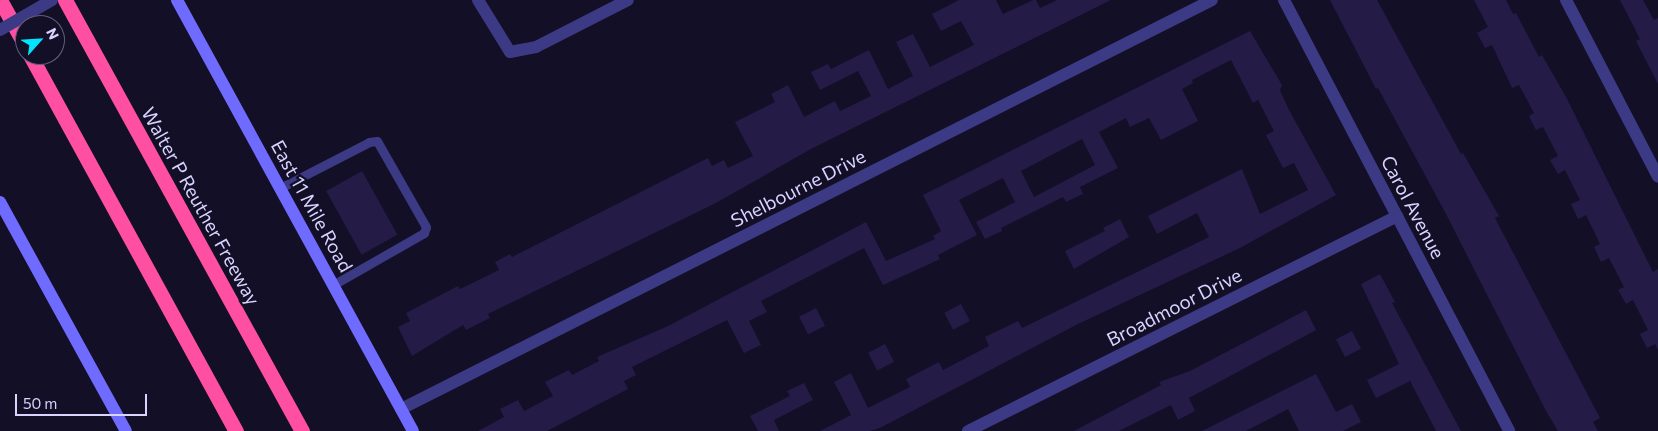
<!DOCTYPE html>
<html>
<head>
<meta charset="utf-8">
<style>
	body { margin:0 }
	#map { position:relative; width:1658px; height:431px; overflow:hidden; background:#130f26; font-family:Commissioner,sans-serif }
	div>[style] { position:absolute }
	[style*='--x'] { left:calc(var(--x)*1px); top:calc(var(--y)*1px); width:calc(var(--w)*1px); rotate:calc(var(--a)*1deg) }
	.building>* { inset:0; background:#241b47; transform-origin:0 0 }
	.lane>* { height:9px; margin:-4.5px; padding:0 4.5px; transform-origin:4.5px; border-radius:4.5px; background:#3d3a85 }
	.street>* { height:12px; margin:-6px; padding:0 6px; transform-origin:6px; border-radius:6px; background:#3d3a85 }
	.secondary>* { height:12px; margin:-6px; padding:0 6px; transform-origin:6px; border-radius:6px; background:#6f6bff }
	.highway>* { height:15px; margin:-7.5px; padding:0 7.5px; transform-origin:7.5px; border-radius:7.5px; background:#ff4fa3 }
	.street-bridge>* { height:12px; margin:-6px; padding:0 6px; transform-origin:6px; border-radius:6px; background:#3d3a85 }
	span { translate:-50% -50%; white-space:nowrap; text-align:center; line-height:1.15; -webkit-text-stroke:4.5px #130f26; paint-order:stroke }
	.street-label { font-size:19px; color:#d9d4ff }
	.north { position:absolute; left:15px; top:15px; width:50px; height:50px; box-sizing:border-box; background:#130f26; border:1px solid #625e7d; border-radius:50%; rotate:64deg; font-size:14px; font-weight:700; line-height:20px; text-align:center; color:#d9d4ff }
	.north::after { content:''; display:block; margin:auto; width:18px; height:22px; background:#00e5ff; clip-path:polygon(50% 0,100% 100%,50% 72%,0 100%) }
	.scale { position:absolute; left:15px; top:394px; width:132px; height:22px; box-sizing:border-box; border:2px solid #d9d4ff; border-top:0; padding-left:6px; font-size:15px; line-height:18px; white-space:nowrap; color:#d9d4ff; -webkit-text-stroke:4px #130f26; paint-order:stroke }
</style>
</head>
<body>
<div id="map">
	<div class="building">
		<div style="clip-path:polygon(959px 0,996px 0,1003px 14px,1033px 0,1036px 0,1040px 8px,1057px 0,1111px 0,811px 149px,716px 203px,488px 314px,490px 318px,466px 330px,463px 325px,412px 356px,398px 327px,410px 321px,406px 313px,458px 286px,460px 289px,499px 270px,495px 262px,510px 254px,512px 257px,708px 158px,712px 166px,724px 160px,728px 168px,753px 156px,735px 122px,775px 102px,771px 94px,788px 85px,804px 117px,835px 101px,840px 111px,871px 96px,858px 71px,820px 90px,811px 72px,828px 64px,831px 69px,869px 50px,888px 89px,913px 76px,896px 42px,913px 34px,930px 67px,974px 45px,961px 21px,941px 31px,932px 14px)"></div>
		<div style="clip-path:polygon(1330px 0,1377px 0,1461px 154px,1463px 153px,1499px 216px,1495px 218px,1600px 418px,1593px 422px,1598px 431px,1558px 431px,1546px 411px,1446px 214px,1378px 88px,1376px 89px)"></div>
		<div style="clip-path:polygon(1474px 0,1506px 0,1513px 14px,1516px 13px,1539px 57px,1542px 55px,1566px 97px,1653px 272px,1658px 269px,1658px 350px,1655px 344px,1647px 348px,1640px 334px,1648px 330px,1633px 300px,1626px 304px,1618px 290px,1624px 287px,1609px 258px,1601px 262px,1594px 247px,1600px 244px,1586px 215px,1578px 219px,1571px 204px,1580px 200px,1565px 170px,1558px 174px,1550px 160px,1558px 156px,1543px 127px,1536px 130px,1529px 116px,1534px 113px,1519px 85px,1512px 88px,1492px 45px,1485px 48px,1477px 33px,1488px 27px)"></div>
		<div style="clip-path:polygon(1620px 0,1643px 0,1654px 20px,1658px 18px,1658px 84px,1636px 41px,1640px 39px)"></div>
		<div style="clip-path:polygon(evenodd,1250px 31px,1282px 85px,1280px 90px,1289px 110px,1336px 195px,1240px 248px,1078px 324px,880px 428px,870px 431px,820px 431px,851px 415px,834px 382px,851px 373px,868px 408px,910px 387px,906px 379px,939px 362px,943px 370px,989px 346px,985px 337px,1018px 321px,1022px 328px,1209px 237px,1197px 213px,1157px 234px,1148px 216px,1242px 169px,1260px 214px,1308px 190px,1294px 163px,1283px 168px,1266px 135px,1274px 131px,1258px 100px,1253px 103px,1231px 60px,1192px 80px,1193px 83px,1182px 89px,1198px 121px,1161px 140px,1149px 118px,1130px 127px,1126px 118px,1099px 132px,1118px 168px,1080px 187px,1083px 194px,1066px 202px,1063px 197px,1001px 228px,1002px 231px,985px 239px,976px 222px,1015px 202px,1003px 178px,959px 200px,977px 235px,938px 255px,940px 259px,923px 267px,883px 285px,864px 248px,761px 301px,767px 312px,749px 321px,761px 345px,744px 353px,727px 320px,632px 367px,636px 375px,624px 381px,628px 389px,547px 431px,478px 431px,504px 417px,500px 409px,518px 400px,524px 411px,553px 396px,545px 382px,569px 370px,572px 375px,599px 361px,597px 357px,668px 326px,866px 222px,886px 261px,935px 239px,933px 236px,941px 231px,923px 195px,1250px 31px,1082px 139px,1095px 165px,1034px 197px,1021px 171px,1082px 139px)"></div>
		<div style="left:362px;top:171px;width:73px;height:41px;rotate:61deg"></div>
		<div style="clip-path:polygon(1120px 219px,1129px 237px,1074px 269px,1065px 251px,1105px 231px,1103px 228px)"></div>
		<div style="clip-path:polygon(1380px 274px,1395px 302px,1392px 303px,1461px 431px,1436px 431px,1410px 381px,1376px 398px,1367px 380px,1399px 364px,1361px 284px)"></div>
		<div style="left:961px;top:304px;width:19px;height:19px;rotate:62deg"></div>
		<div style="left:816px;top:308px;width:20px;height:19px;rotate:63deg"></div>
		<div style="clip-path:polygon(1306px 310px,1316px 330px,1189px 398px,1195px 411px,1178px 420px,1171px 405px,1119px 431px,1074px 431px,1161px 385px,1159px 382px,1190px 371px)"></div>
		<div style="left:1352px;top:331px;width:20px;height:18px;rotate:63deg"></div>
		<div style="left:885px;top:344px;width:20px;height:19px;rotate:63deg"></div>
		<div style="clip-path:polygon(1316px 374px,1336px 412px,1352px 404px,1361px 422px,1343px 431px,1299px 431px,1288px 409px,1246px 431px,1202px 431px)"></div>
		<div style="clip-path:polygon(804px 383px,813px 400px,774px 420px,779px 431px,758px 431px,750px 416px,790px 396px,787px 391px)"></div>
	</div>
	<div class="lane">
		<div style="--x:280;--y:188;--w:100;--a:-27.3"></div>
		<div style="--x:369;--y:142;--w:8;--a:-7"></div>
		<div style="--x:377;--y:141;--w:99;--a:60.3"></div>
		<div style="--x:426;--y:227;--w:6;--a:108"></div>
		<div style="--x:424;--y:233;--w:105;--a:150.3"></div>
	</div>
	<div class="street">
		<div style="--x:478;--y:0;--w:61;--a:58.4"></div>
		<div style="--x:510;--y:52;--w:26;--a:-11"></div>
		<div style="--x:536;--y:47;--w:103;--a:-27.1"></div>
		<div style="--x:1284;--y:0;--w:486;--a:62.4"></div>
		<div style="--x:1566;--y:0;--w:199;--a:62.5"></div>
		<div style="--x:401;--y:409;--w:908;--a:-26.76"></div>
		<div style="--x:968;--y:431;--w:480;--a:-26.6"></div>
	</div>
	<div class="secondary">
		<div style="--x:177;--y:0;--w:491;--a:61.3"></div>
		<div style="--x:0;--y:202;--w:261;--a:61.2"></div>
	</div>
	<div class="highway">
		<div style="--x:0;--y:0;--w:51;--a:60.9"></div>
		<div style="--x:65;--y:0;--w:492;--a:61.2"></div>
		<div style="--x:30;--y:55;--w:429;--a:61.3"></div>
	</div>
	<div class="street-bridge">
		<div style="--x:0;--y:30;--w:60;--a:-30"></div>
	</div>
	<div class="street-label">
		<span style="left:798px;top:188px;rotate:-27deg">Shelbourne Drive</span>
		<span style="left:201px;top:206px;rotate:61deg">Walter P Reuther Freeway</span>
		<span style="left:312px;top:206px;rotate:61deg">East 11 Mile Road</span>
		<span style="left:1413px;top:207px;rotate:62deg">Carol Avenue</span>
		<span style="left:1174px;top:307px;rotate:-27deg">Broadmoor Drive</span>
	</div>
	<div class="north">N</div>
	<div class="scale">50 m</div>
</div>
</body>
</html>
